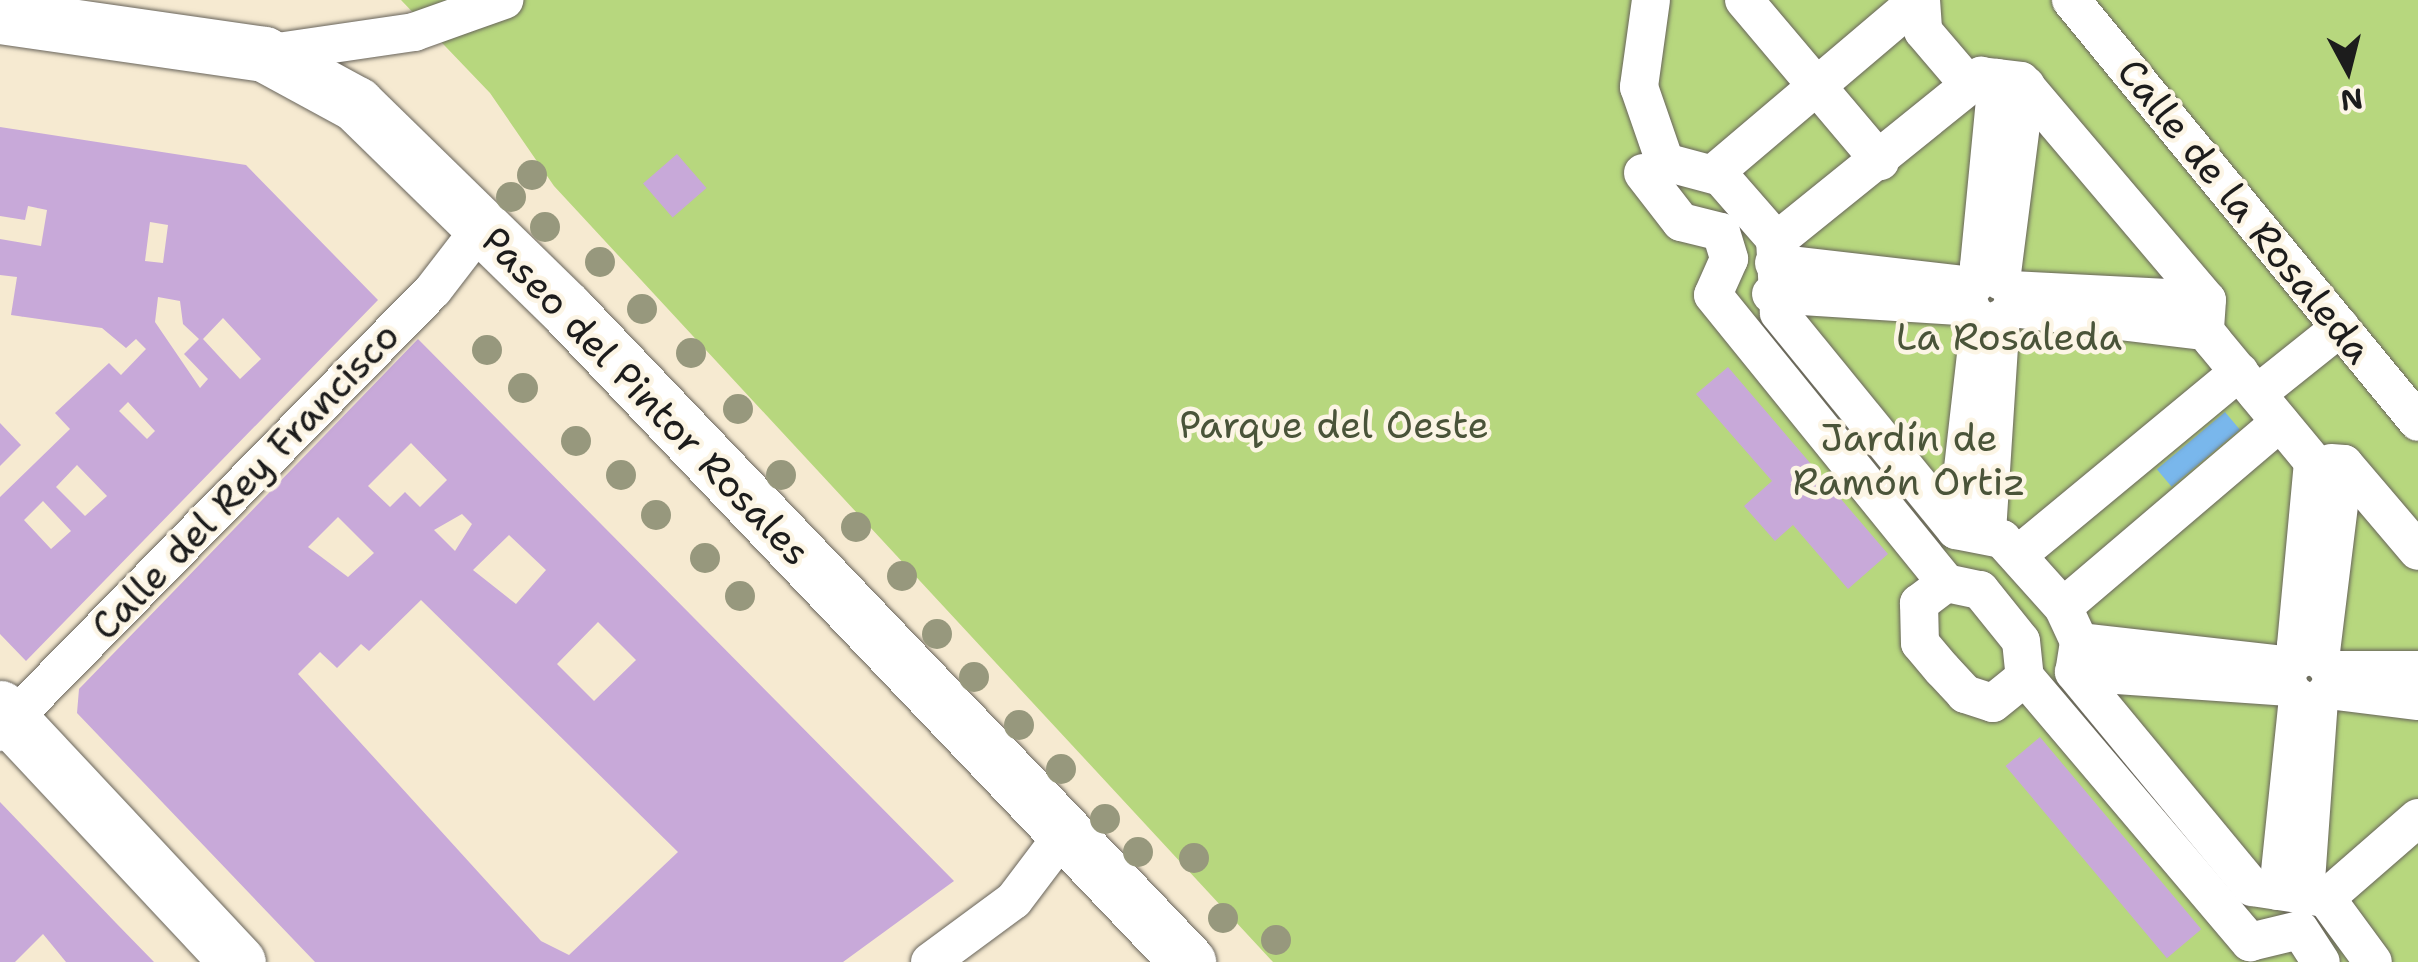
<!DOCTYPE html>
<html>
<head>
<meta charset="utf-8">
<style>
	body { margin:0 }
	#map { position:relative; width:2418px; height:962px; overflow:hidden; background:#f6ead1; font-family:"Shantell Sans",sans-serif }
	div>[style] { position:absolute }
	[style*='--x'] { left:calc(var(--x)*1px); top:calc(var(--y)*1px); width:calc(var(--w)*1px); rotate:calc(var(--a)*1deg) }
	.green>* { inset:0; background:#b7d77e }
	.water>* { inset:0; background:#79b7ec; transform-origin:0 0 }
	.building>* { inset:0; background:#c8a9d9; transform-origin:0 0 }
	.roads { filter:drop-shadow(0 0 2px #68645b) drop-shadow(0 0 2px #68645b) }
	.street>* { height:38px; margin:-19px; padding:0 19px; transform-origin:19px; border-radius:19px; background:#fff }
	.secondary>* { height:55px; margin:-27.5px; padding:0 27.5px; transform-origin:27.5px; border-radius:27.5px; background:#fff }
	.trees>* { width:30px; height:30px; margin:-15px; border-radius:50%; background:#97987d }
	span { translate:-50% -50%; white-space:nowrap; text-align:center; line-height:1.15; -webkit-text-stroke:9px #fcf5e5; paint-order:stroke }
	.street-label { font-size:38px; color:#1c1c1c }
	.park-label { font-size:38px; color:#4a5439 }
	.north { position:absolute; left:2298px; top:20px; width:100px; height:100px; -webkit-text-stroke:8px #fcf5e5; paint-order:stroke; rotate:173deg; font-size:28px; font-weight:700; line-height:40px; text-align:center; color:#1c1c1c }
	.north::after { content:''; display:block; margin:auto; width:35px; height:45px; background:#1c1c1c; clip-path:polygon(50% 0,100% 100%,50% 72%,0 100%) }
</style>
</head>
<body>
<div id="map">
	<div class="green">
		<div style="clip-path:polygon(401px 0,2418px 0,2418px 962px,1273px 962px,554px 186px,490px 93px)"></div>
	</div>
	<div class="water">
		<div style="left:2225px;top:412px;width:23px;height:89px;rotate:50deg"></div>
	</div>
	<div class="building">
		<div style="clip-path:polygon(evenodd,0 127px,246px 165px,378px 300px,26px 661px,0 634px,0 497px,70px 429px,55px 413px,109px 363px,121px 375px,146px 349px,136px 339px,126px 348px,102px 328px,11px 315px,17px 277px,0 275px,0 239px,41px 246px,47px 210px,28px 206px,25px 220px,0 216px,0 127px,150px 222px,168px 225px,163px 263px,145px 261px,150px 222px,0 127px,158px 297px,180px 301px,183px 324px,199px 339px,184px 354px,208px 379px,200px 388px,155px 322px,158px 297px,0 127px,223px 318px,261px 359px,240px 379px,203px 339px,223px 318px,0 127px,128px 402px,155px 431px,147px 439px,119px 411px,128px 402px,0 127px,77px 465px,107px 496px,85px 516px,56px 487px,77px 465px,0 127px,43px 501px,71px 531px,51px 549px,24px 520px,43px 501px)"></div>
		<div style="left:677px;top:154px;width:45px;height:45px;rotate:49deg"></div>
		<div style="clip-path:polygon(evenodd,418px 339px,786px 711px,954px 881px,843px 962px,315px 962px,77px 713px,79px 689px,418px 339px,411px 443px,447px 480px,420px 507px,405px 492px,390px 507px,368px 486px,411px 443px,418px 339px,462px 514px,472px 524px,455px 551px,434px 530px,462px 514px,418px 339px,338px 517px,374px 553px,348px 577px,308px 547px,338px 517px,418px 339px,509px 535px,546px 570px,516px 604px,473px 570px,509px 535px,418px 339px,421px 600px,678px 852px,569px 955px,541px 941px,298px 674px,320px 652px,337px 668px,361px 644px,369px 651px,421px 600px,418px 339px,598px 622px,636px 660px,594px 701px,557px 664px,598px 622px)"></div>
		<div style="clip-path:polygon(1728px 367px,1888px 554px,1848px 589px,1793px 525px,1775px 541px,1744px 506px,1772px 481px,1696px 394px)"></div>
		<div style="clip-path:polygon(0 423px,21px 445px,0 466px)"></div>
		<div style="left:2040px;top:737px;width:251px;height:45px;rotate:50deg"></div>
		<div style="clip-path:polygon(0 802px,116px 923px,154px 962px,66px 962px,43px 934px,15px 962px,0 962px)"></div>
	</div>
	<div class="roads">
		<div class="street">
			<div style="--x:1651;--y:0;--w:88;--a:97.9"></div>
			<div style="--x:1639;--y:87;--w:79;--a:70.9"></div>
			<div style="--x:1665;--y:162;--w:58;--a:15"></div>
			<div style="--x:1721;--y:177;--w:82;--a:48.9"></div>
			<div style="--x:1775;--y:239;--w:74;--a:86.9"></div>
			<div style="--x:1779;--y:313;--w:280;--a:50.8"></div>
			<div style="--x:1744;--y:0;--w:211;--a:49.8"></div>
			<div style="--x:1921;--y:0;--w:31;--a:86"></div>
			<div style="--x:1923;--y:31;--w:72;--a:49.5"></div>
			<div style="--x:2071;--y:0;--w:546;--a:50.57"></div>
			<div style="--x:264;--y:54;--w:152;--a:-8.3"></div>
			<div style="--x:414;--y:32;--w:96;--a:-19.6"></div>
			<div style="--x:1643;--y:173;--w:62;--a:52.2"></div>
			<div style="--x:1681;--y:222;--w:41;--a:14"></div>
			<div style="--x:1721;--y:232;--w:28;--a:73"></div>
			<div style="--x:1729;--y:259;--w:39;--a:114"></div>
			<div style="--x:1713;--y:295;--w:370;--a:51"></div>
			<div style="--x:1946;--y:583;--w:35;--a:12"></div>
			<div style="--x:1980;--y:590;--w:65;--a:51.2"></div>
			<div style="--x:2021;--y:641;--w:36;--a:84"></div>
			<div style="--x:2025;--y:677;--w:348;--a:49.7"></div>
			<div style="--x:2250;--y:942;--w:51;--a:-13.5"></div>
			<div style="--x:2300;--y:930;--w:38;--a:57"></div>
			<div style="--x:1713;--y:174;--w:269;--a:-40.3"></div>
			<div style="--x:1775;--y:242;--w:265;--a:-38.9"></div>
			<div style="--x:1981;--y:76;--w:40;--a:7.1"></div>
			<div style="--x:2021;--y:81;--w:287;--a:49.7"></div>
			<div style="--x:2207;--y:300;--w:31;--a:94"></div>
			<div style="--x:1774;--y:263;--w:201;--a:6.6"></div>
			<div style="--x:1986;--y:278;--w:14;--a:-120"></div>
			<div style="--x:1979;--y:266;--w:189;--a:-84.5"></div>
			<div style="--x:2001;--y:281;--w:197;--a:-82.7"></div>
			<div style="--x:2011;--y:290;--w:196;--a:2.9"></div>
			<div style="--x:1771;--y:294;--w:200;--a:3.7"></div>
			<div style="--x:2011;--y:308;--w:195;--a:6.8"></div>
			<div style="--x:2205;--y:331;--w:13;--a:51"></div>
			<div style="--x:2213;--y:341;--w:157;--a:50.4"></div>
			<div style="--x:2313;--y:462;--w:185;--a:95.3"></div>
			<div style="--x:2296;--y:646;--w:14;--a:56"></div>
			<div style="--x:2257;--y:394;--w:107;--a:-38.6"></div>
			<div style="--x:2331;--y:463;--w:13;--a:4"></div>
			<div style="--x:2344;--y:464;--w:114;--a:49.6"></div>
			<div style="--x:1956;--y:530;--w:47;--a:11.1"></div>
			<div style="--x:2002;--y:539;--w:91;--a:48.1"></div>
			<div style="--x:2063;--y:607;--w:38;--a:65"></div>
			<div style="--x:2079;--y:642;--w:30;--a:99"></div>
			<div style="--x:2074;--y:672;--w:279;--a:50.4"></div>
			<div style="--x:2252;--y:887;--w:75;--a:8.5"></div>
			<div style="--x:2326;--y:898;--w:79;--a:53.7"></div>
			<div style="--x:1956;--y:530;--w:213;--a:-83.5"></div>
			<div style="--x:1987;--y:532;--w:214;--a:-86.3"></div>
			<div style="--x:2019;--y:554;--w:286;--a:-39.6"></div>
			<div style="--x:1946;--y:583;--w:34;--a:143"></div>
			<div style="--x:1919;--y:603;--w:40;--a:88.6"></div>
			<div style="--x:1920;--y:643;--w:34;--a:50"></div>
			<div style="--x:1942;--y:669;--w:34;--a:47"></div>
			<div style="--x:1965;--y:694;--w:29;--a:18"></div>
			<div style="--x:1993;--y:703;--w:41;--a:-39.1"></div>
			<div style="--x:2063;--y:607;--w:285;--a:-40.4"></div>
			<div style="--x:2079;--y:642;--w:214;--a:6.4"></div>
			<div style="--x:2320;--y:660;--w:197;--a:-83"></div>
			<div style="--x:2329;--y:670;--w:89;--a:0"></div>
			<div style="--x:2074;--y:672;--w:216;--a:4"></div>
			<div style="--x:2328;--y:690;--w:91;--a:7"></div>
			<div style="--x:0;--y:732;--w:619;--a:-45.59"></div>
			<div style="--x:433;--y:290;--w:82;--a:-52.4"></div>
			<div style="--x:2278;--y:891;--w:195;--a:-84.1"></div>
			<div style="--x:2305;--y:895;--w:197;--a:-85.9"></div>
			<div style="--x:2326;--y:898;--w:122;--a:-41"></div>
			<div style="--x:930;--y:962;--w:104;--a:-36.4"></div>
			<div style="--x:1014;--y:900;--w:83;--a:-52.9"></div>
		</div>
		<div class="secondary">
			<div style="--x:0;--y:16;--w:267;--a:8.2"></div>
			<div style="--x:264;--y:54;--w:105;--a:28.5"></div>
			<div style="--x:356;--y:104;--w:293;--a:44.3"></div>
			<div style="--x:566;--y:309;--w:902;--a:46.39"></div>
			<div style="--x:0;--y:708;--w:348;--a:46.9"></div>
		</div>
	</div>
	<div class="trees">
		<div style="left:532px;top:175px"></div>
		<div style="left:511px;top:197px"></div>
		<div style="left:545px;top:227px"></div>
		<div style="left:600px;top:262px"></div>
		<div style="left:642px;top:309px"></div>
		<div style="left:487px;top:350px"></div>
		<div style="left:691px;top:353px"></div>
		<div style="left:523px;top:388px"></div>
		<div style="left:738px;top:409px"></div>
		<div style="left:576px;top:441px"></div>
		<div style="left:621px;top:475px"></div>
		<div style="left:781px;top:475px"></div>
		<div style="left:656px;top:515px"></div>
		<div style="left:856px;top:527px"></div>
		<div style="left:705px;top:558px"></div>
		<div style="left:902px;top:576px"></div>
		<div style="left:740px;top:596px"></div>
		<div style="left:937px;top:634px"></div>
		<div style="left:974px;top:677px"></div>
		<div style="left:1019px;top:725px"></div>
		<div style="left:1061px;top:769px"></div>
		<div style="left:1105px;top:819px"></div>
		<div style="left:1138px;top:852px"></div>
		<div style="left:1194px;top:858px"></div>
		<div style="left:1223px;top:918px"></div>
		<div style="left:1276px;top:940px"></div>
	</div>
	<div class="street-label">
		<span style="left:2245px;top:211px;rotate:51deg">Calle de la Rosaleda</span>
		<span style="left:646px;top:396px;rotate:46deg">Paseo del Pintor Rosales</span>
		<span style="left:245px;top:481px;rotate:-46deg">Calle del Rey Francisco</span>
	</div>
	<div class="park-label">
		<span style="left:2009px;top:337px">La Rosaleda</span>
		<span style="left:1334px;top:425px">Parque del Oeste</span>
		<span style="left:1909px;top:460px">Jardín de<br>Ramón Ortiz</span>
	</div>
	<div class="north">N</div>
</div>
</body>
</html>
